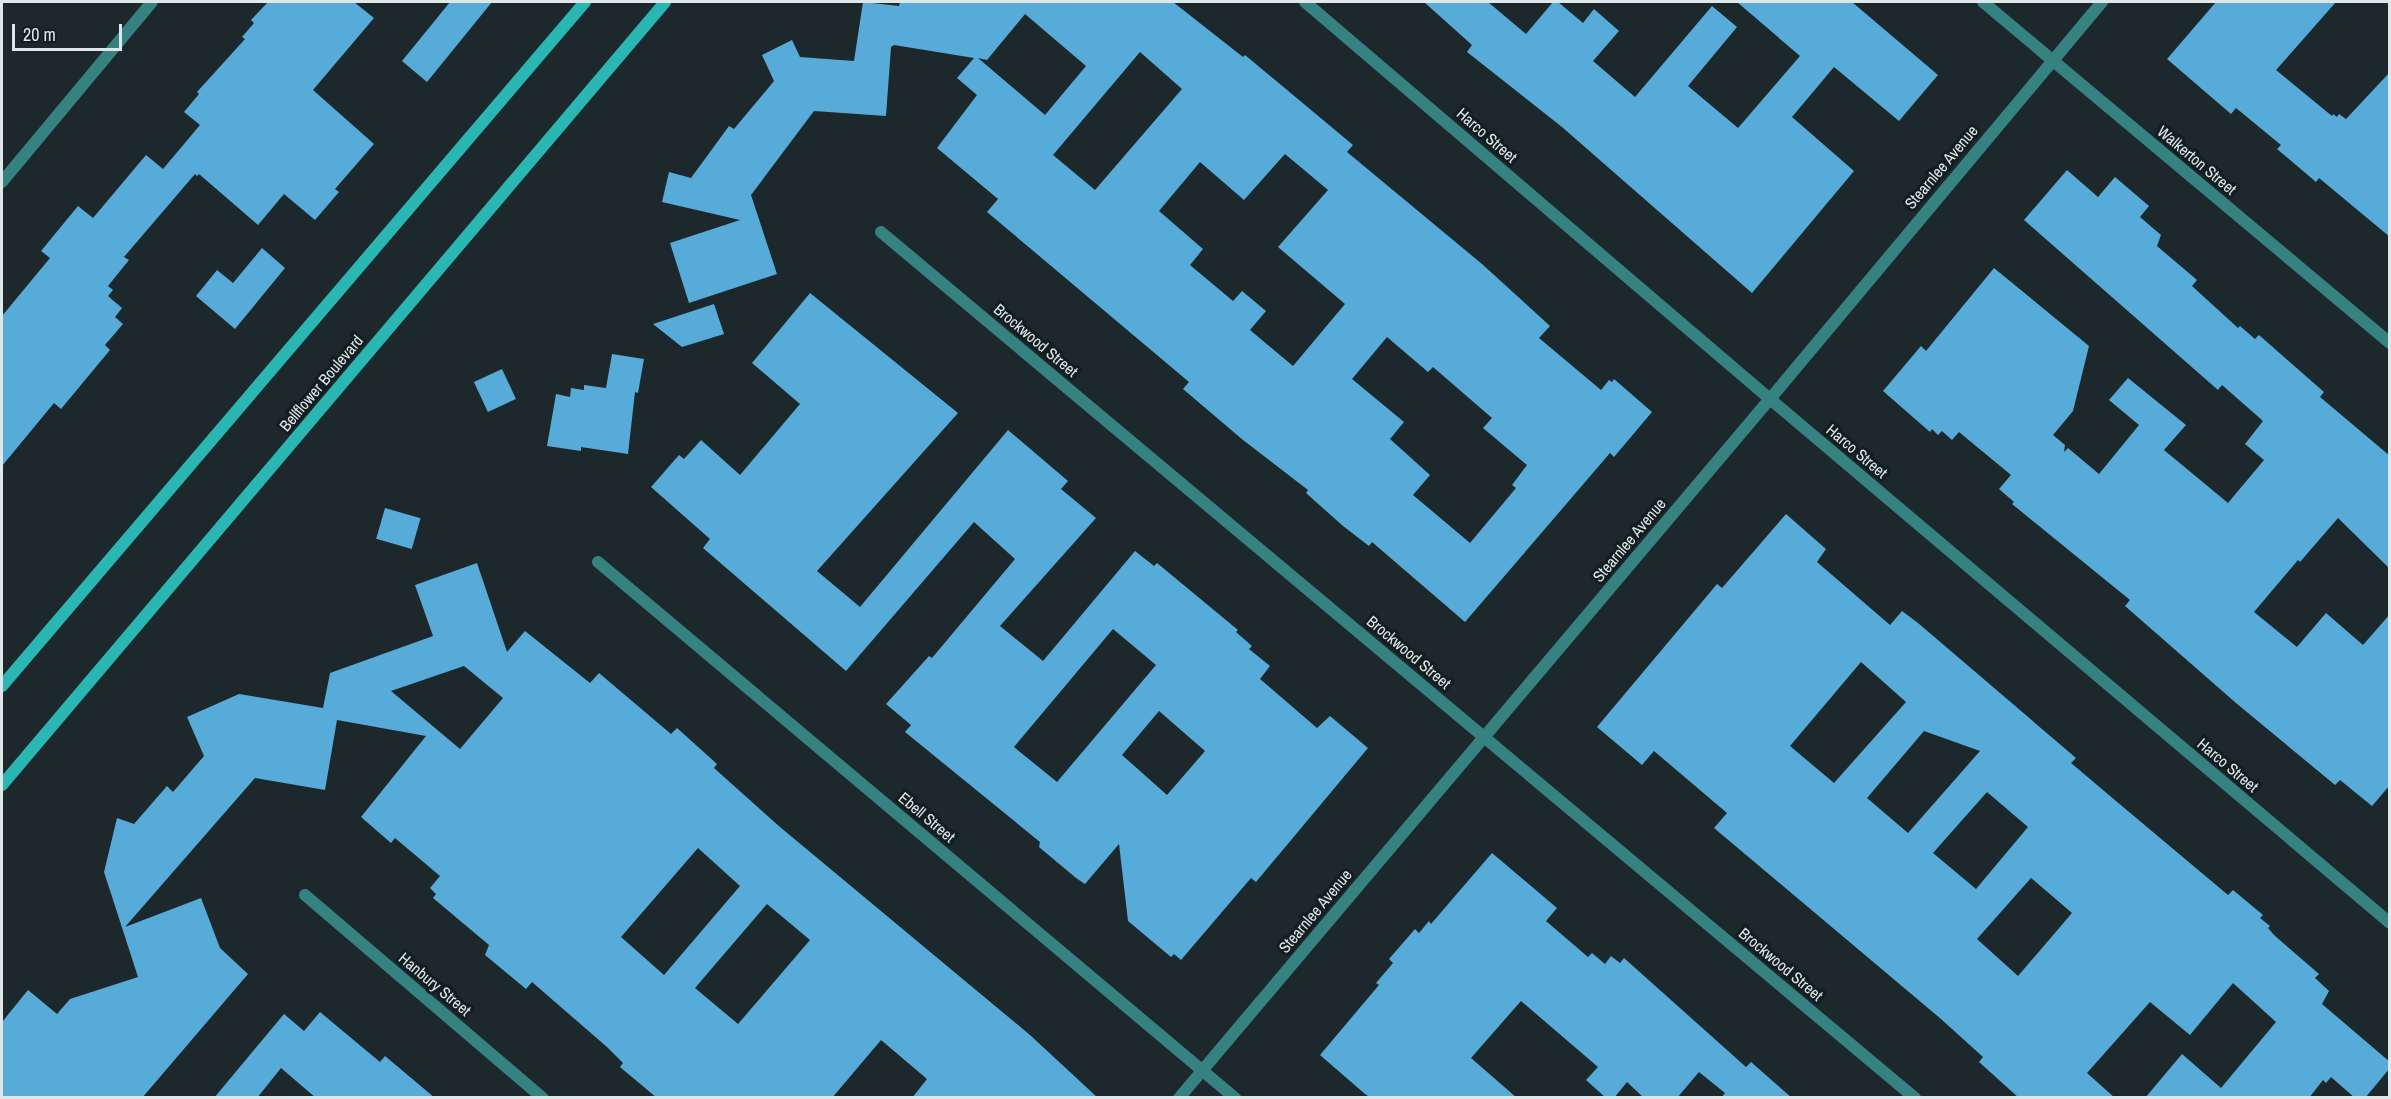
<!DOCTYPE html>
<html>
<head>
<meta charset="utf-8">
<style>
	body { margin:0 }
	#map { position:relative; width:2391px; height:1099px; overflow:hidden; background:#1c282b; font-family:"Archivo Narrow",sans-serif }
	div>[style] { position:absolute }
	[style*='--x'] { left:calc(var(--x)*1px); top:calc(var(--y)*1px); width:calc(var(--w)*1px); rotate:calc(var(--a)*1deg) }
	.building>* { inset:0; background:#56abd9; transform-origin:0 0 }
	.minor>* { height:12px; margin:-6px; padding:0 6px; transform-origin:6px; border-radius:6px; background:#368280 }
	.secondary>* { height:12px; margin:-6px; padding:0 6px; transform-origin:6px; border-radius:6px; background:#2ab7b3 }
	span { translate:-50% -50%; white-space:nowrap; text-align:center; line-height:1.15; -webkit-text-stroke:6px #121e21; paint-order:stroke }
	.street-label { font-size:16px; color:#dfe7e9 }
	.frame { position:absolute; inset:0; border:3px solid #dfe7e9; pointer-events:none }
	.scale { position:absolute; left:12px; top:24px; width:110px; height:27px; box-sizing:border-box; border:3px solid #dfe7e9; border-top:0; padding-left:8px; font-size:18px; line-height:21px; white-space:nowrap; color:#dfe7e9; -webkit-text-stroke:4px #121e21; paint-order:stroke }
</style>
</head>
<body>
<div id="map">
	<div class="building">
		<div style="clip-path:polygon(268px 2px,354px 2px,374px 18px,313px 90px,374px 144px,335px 189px,339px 192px,315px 220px,284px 194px,258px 225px,199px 174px,197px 176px,195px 174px,124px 257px,129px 260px,108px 286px,113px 290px,108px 296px,122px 308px,115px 317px,123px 324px,105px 345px,110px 350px,61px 409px,54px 403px,2px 466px,2px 316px,50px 258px,41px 251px,78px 206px,93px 218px,146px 155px,163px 169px,200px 125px,184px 112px,199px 94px,197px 92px,245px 39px,242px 37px,254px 23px,251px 20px)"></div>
		<div style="clip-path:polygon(450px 2px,492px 2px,427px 82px,402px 61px)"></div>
		<div style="clip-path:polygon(evenodd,863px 2px,899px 6px,900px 2px,1173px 2px,1243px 57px,1245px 55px,1353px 145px,1347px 152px,1482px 264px,1550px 326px,1539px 338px,1601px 390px,1609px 380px,1612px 382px,1614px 379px,1652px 412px,1614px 457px,1610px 453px,1465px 622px,1372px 542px,1369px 546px,1343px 526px,1306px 493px,1308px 490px,1243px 440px,1183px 389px,1189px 382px,987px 212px,998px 199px,937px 148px,977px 95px,957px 78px,974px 58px,894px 45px,891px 47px,886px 116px,814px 111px,751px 195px,777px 274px,689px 303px,670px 243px,740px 220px,662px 202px,669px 172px,691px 178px,729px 126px,734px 129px,774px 81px,762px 55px,792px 40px,800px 57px,854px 61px,863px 2px,1025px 14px,1086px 66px,1045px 115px,978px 58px,987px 60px,1025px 14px,863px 2px,1140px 52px,1182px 89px,1095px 190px,1053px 155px,1140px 52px,863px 2px,1285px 154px,1328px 190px,1278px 247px,1345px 304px,1293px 366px,1250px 330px,1266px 311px,1242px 291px,1233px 301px,1190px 265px,1203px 249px,1159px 211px,1200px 162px,1244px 200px,1285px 154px,863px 2px,1387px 337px,1428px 372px,1433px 367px,1492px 418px,1483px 428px,1527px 465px,1512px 485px,1516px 488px,1470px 543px,1413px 495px,1430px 475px,1390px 439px,1404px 422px,1352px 379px,1387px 337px)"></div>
		<div style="clip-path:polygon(1424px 2px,1488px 2px,1526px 34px,1553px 2px,1558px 2px,1583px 23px,1594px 9px,1619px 31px,1593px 61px,1635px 97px,1712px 6px,1737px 27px,1688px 86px,1738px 128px,1800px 56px,1737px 2px,1852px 2px,1938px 75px,1899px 121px,1834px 67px,1792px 117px,1854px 171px,1752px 293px,1562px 127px,1467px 52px,1472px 45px)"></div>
		<div style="clip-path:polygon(2216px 2px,2336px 2px,2276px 70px,2332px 116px,2333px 114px,2337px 117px,2339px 114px,2346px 119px,2390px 72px,2390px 237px,2319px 178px,2316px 182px,2277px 149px,2281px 145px,2236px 108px,2231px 114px,2167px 59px)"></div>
		<div style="clip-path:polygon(2067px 170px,2098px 197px,2115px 177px,2149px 206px,2140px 217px,2161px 235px,2157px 246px,2197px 280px,2192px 286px,2238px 328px,2240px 326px,2255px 339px,2259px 335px,2324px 392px,2320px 397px,2390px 456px,2390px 569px,2338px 518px,2300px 562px,2298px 560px,2254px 612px,2297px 647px,2326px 613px,2363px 645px,2390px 614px,2390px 785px,2372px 806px,2340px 780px,2335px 785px,2236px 703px,2125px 606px,2130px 600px,2012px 504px,2014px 502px,1999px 489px,2011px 475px,1959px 432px,1952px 440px,1942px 431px,1938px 435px,1932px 429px,1930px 432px,1883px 391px,1921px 346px,1926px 351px,1994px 268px,2089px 346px,2073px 411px,2053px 435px,2065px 445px,2064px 452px,2068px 448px,2099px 474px,2139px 425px,2109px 400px,2128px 378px,2186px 425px,2164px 450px,2228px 503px,2264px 460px,2245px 444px,2263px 421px,2222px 385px,2218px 390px,2024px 220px)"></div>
		<div style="clip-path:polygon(262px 248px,285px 268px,235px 329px,196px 296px,217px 270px,233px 283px)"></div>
		<div style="clip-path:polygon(evenodd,810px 293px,958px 413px,817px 571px,860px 607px,1008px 430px,1068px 481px,1061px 489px,1096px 518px,1000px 626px,1043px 661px,1135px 551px,1154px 566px,1157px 563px,1238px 630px,1236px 632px,1252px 646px,1249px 649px,1270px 666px,1260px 679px,1317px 728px,1330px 716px,1368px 748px,1256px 882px,1251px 878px,1181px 960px,1174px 954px,1171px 957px,1128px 921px,1119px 844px,1085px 884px,1076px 878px,1039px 847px,1040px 842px,905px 732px,911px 725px,886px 704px,929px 656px,932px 658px,1015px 559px,974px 522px,846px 671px,703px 548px,710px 539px,651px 487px,679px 455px,684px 459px,701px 440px,740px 475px,800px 404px,752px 363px,810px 293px,1113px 629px,1156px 665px,1057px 782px,1014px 747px,1113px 629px,810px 293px,1159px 711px,1205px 751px,1167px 795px,1122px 755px,1159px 711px)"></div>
		<div style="clip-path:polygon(714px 304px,724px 334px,682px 347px,653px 324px)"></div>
		<div style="clip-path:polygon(612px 354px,644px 359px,638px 393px,635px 392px,628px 454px,581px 447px,581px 451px,547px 446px,556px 394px,570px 397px,571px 388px,584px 390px,584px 385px,606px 388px)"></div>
		<div style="left:502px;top:369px;width:33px;height:31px;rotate:65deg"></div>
		<div style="left:385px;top:508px;width:37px;height:32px;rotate:16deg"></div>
		<div style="clip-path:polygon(evenodd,1786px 514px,1826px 549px,1817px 562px,1890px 625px,1902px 611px,1918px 623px,2076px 758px,2071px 763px,2116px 801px,2228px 895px,2233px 890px,2263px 915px,2260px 918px,2270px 926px,2268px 928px,2274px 935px,2319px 974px,2315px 978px,2329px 991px,2322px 1004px,2390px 1062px,2390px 1068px,2365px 1098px,2355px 1098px,2331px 1077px,2326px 1083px,2323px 1080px,2309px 1098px,2145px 1098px,2182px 1054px,2221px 1088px,2276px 1022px,2233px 983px,2190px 1035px,2150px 1002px,2087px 1073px,2115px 1098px,2019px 1098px,1979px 1062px,1983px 1057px,1941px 1019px,1714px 828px,1727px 813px,1654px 751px,1642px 765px,1597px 727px,1717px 584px,1722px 588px,1786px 514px,1861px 662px,1906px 702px,1834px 783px,1790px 746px,1861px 662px,1786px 514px,1924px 731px,1980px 751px,1908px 833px,1867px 798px,1924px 731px,1786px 514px,1987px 792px,2028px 827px,1976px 889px,1933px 853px,1987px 792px,1786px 514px,2031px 878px,2072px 913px,2018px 976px,1977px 939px,2031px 878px)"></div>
		<div style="clip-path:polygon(evenodd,477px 563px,507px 652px,525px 631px,590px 683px,599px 673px,671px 734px,677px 728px,717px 764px,714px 768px,780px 827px,1030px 1035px,1098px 1098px,912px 1098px,927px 1079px,881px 1040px,832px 1098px,657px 1098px,620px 1067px,623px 1063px,607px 1047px,532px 982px,526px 989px,485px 955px,489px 945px,433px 898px,436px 894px,430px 888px,440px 876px,395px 838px,391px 843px,361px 817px,426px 736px,337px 720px,325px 790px,255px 778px,125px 927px,201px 898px,220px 948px,248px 974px,142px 1098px,2px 1098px,2px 1022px,28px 990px,57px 1014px,70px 999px,138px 977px,104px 872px,117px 818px,134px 824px,167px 786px,173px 792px,204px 756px,187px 717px,239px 694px,323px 708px,330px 673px,433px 636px,415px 585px,477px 563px,464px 666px,503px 698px,460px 749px,391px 691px,464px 666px,477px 563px,698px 848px,740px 886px,664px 975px,621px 937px,698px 848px,477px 563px,767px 904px,810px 940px,738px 1024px,695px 988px,767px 904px)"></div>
		<div style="clip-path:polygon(1492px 853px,1557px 908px,1546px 921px,1588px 957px,1592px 953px,1605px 964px,1611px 956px,1620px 963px,1624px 958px,1746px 1067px,1751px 1062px,1792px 1098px,1721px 1098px,1725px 1093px,1699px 1072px,1677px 1098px,1644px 1098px,1627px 1082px,1614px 1098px,1606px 1098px,1586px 1080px,1598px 1067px,1521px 1001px,1471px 1058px,1517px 1098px,1371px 1098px,1365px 1094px,1320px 1055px,1379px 985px,1376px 983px,1393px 963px,1389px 959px,1415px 929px,1419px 933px,1429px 921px,1431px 924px)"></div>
		<div style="clip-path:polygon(320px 1012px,380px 1062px,385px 1056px,435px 1098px,316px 1098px,281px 1068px,257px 1098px,214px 1098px,284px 1014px,304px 1031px)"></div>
	</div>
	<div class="minor">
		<div style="--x:1305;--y:2;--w:611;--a:40.49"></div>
		<div style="--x:1770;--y:399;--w:812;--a:40.2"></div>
		<div style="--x:1983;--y:2;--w:531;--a:39.96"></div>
		<div style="--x:2;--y:182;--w:234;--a:-50.2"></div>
		<div style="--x:881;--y:232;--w:1349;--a:39.95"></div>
		<div style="--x:598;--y:562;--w:833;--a:40.08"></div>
		<div style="--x:305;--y:895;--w:313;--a:40.5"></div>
		<div style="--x:1179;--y:1098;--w:915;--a:-49.79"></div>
		<div style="--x:1770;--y:399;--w:518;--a:-50.1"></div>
	</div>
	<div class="secondary">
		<div style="--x:2;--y:686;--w:899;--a:-49.56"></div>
		<div style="--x:2;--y:785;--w:1026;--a:-49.74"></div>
	</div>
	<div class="street-label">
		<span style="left:1487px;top:135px;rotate:41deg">Harco Street</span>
		<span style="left:2197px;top:160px;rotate:40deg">Walkerton Street</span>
		<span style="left:1941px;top:167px;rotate:-50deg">Stearnlee Avenue</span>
		<span style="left:1036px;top:340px;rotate:40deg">Brockwood Street</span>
		<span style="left:321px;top:383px;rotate:-50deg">Bellflower Boulevard</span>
		<span style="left:1857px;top:451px;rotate:40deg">Harco Street</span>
		<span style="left:1629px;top:540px;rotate:-50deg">Stearnlee Avenue</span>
		<span style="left:1409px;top:652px;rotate:40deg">Brockwood Street</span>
		<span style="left:2228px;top:765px;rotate:40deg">Harco Street</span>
		<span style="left:927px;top:817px;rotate:40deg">Ebell Street</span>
		<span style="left:1315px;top:911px;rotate:-50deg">Stearnlee Avenue</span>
		<span style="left:1781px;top:964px;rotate:40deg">Brockwood Street</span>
		<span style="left:435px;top:984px;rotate:40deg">Hanbury Street</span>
	</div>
	<div class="frame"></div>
	<div class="scale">20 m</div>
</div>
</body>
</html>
